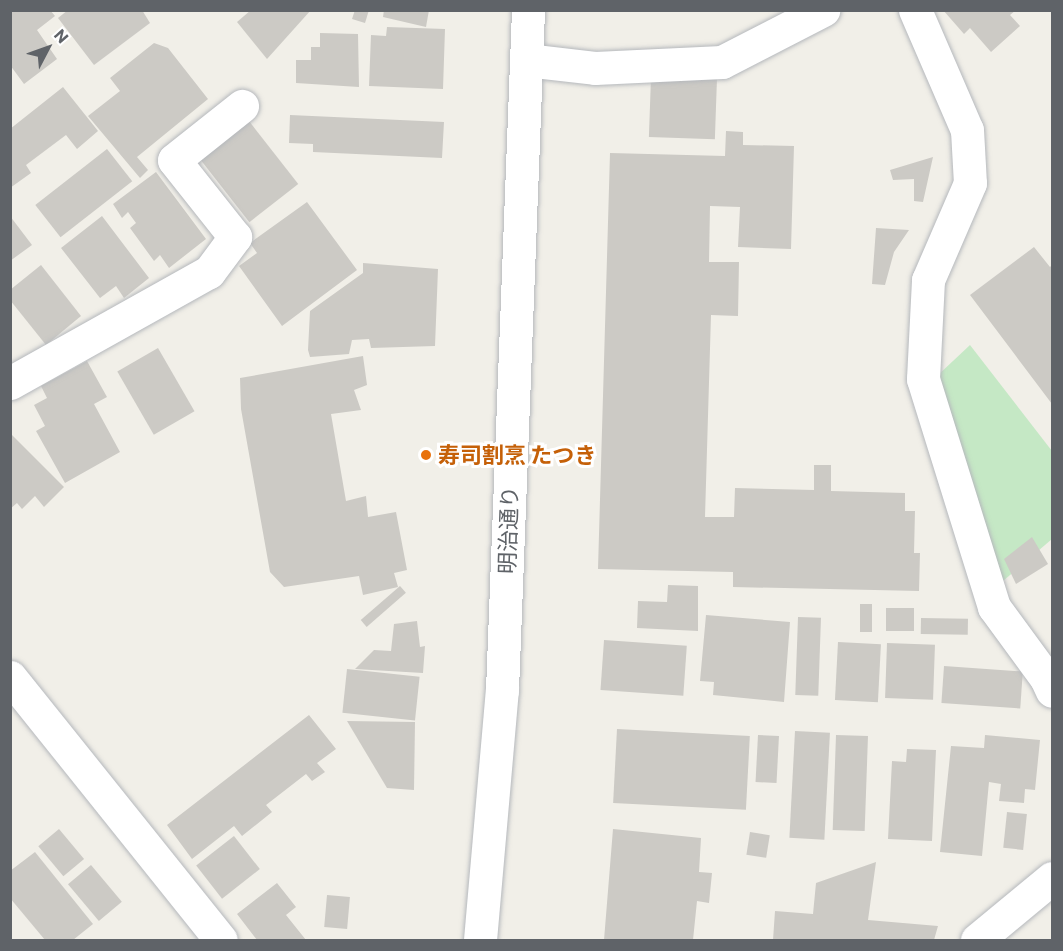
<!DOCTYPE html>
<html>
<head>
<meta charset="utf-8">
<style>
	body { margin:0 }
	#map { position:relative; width:1063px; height:951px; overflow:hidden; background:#f1efe8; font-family:Commissioner,"Noto Sans JP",sans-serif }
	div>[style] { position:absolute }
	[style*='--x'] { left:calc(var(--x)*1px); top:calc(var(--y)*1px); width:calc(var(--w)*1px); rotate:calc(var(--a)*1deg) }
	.green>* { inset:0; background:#c5e8c5 }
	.building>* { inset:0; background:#cccac5; transform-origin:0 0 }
	.roads { filter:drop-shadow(0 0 2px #b5b8bc) drop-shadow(0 0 2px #b5b8bc) }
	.street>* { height:33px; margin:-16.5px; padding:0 16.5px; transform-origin:16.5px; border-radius:16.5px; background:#fff }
	.secondary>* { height:33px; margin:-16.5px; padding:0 16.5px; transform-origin:16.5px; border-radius:16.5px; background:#fff }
	.dots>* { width:16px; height:16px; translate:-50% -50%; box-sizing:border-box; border:3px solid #fff; border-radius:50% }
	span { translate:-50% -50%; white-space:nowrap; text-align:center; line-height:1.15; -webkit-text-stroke:6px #fff; paint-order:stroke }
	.food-label { font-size:22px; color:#c56008; font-weight:700 }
	.left { translate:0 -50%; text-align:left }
	.street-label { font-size:22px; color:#5f6368 }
	.frame { position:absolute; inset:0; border:12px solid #5f6368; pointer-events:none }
	.north { position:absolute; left:18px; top:18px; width:60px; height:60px; -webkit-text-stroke:4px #fff; paint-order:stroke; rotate:49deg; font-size:16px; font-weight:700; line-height:24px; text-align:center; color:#5f6368 }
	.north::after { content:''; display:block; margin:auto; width:21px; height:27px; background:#5f6368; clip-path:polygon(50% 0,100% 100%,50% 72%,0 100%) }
</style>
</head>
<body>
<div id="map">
	<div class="green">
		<div style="clip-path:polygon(970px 345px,1052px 451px,1052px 539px,1003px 581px,987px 546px,937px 376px)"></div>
	</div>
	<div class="building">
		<div style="clip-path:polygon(10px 10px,50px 10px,55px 16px,37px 30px,57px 59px,24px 84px,10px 65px)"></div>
		<div style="clip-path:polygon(68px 10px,142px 10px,150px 23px,94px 65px,58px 18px)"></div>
		<div style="clip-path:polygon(251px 10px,311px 10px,267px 59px,237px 22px)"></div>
		<div style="clip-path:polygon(355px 10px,369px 10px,365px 23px,352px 19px)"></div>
		<div style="clip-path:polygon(384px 10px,429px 10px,426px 27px,383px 17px)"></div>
		<div style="clip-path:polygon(943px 10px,1016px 10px,1010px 15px,1020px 26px,991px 52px,970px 28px,964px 34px)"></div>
		<div style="clip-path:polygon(387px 27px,445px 29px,443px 89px,369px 86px,371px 35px,386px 36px)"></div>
		<div style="clip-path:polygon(320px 33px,358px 34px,359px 87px,296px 83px,296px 60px,311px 60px,311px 47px,320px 47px)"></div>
		<div style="clip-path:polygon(154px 43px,168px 48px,208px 99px,137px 157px,148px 170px,140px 178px,88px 116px,120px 91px,110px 78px)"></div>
		<div style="left:651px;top:77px;width:66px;height:60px;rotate:2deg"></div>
		<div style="clip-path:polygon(63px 87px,98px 131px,77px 149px,66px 135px,26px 165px,31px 173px,10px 188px,10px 129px)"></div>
		<div style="clip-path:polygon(290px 115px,444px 122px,442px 158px,313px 152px,313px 144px,289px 143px)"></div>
		<div style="left:249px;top:121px;width:80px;height:62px;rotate:52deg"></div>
		<div style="clip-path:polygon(726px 131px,743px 132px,743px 145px,794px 146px,791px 249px,738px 247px,740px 207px,710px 206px,709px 262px,739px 262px,738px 316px,711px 315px,705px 517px,734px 517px,735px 488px,814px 490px,814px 465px,831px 465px,831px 491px,905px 493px,905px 511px,915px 511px,914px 553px,920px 553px,919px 591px,733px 587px,733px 572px,598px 569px,610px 153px,725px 156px)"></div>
		<div style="left:107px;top:149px;width:41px;height:91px;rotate:52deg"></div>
		<div style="clip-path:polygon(933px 157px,923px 202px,914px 201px,914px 179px,893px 180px,890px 170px)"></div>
		<div style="clip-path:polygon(156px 172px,206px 239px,169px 268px,160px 255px,154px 261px,130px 228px,136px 223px,128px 212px,122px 218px,113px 204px)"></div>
		<div style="clip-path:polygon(307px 202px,357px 270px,282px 326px,239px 266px,257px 253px,250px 243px)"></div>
		<div style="clip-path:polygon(10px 216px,32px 245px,10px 261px)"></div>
		<div style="clip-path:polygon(102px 216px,149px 278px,124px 298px,116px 286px,100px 298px,61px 248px)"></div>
		<div style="clip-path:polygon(876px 228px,909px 230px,894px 252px,885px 285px,872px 284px)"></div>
		<div style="clip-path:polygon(1034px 247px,1050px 267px,1052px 265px,1052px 404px,970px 295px)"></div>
		<div style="clip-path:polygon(363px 263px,438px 269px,435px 346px,371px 348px,369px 339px,352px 340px,349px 354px,310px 357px,308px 350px,310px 311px,363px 273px)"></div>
		<div style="clip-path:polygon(41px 265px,81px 316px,46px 345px,10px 300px,10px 290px)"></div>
		<div style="left:158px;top:348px;width:73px;height:47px;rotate:60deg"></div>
		<div style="clip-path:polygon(363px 356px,367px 385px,354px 390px,361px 410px,331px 414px,346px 501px,366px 496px,368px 517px,396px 512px,407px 570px,394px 573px,398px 587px,363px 595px,359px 576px,284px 587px,270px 572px,241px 409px,240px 378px)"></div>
		<div style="clip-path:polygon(87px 361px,107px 397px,94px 404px,120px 452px,65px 483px,36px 431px,45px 426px,34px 405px,47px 398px,41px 386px)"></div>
		<div style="clip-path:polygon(10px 433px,64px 487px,44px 507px,35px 496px,22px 509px,17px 503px,10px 509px)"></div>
		<div style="clip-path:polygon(1032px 537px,1048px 564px,1016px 584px,1004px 559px)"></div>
		<div style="clip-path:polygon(668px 585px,698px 586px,698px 631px,637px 628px,638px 601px,667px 602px)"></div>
		<div style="left:400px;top:586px;width:9px;height:52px;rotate:49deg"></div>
		<div style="left:860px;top:604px;width:12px;height:28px"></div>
		<div style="left:886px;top:608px;width:28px;height:23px"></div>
		<div style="clip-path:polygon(706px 615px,790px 622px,784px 702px,713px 695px,714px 682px,700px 681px)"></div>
		<div style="left:798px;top:617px;width:23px;height:78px;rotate:2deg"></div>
		<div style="left:921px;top:618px;width:47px;height:16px;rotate:1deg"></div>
		<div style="clip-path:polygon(417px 621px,420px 647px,425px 646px,423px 673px,355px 669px,374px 650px,391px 651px,394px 624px)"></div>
		<div style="left:604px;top:640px;width:83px;height:50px;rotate:4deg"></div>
		<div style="left:838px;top:642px;width:43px;height:58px;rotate:3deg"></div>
		<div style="left:887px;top:643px;width:48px;height:55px;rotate:2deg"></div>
		<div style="left:944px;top:666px;width:79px;height:37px;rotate:4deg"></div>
		<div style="left:347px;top:669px;width:73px;height:44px;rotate:6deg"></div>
		<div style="clip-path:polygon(309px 715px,336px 749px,317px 763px,325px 772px,312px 781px,306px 774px,266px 805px,272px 812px,242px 836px,234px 826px,192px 859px,167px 825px)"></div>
		<div style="clip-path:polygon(347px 721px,415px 722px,414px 790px,387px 788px)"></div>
		<div style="left:617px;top:729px;width:133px;height:74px;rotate:3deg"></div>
		<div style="left:795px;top:731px;width:35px;height:107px;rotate:3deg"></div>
		<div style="left:758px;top:735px;width:21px;height:47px;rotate:3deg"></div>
		<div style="left:836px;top:735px;width:32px;height:95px;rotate:2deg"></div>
		<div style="clip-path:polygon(985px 735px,1040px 740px,1035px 790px,1025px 789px,1024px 803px,999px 801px,1001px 784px,989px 782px,982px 856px,940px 852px,951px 746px,984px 748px)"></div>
		<div style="clip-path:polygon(907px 749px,936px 750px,932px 841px,888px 839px,892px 761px,906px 762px)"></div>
		<div style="left:1007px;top:812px;width:20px;height:36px;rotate:6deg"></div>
		<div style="left:59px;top:829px;width:39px;height:27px;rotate:50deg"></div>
		<div style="clip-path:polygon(613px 829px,701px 838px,699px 872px,712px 873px,709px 903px,697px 901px,693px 940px,604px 940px)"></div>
		<div style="left:750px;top:832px;width:20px;height:23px;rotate:9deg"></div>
		<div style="left:234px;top:836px;width:42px;height:48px;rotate:52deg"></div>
		<div style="clip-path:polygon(35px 852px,93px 924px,73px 940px,45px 940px,10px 898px,10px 871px)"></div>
		<div style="clip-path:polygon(876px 862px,868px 920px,938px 926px,934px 940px,773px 940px,775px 911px,813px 914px,816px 883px)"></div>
		<div style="left:91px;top:865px;width:48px;height:30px;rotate:50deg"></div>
		<div style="clip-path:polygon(277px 883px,296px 907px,286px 915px,306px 940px,257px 940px,237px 914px)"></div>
		<div style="left:327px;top:895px;width:23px;height:32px;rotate:5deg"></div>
	</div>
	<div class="roads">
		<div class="street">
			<div style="--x:915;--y:10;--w:131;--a:66.6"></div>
			<div style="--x:967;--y:130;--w:53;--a:86.8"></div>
			<div style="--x:970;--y:183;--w:106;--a:113.4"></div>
			<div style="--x:928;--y:280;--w:99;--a:92.9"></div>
			<div style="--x:923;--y:379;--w:239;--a:72.7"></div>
			<div style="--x:994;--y:607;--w:88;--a:53.8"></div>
			<div style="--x:1046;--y:678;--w:14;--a:65"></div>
			<div style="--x:526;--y:60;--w:69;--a:6.6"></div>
			<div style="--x:595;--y:68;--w:127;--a:-2.7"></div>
			<div style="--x:722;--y:62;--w:114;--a:-27.2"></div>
			<div style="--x:10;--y:383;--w:228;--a:-29.2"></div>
			<div style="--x:209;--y:272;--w:44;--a:-53.4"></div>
			<div style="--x:235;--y:237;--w:98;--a:-128.4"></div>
			<div style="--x:174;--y:160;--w:87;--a:-38.5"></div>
			<div style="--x:10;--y:677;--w:337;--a:51.3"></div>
			<div style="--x:977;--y:940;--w:97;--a:-39.6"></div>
		</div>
		<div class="secondary">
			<div style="--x:480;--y:940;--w:251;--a:-85"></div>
			<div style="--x:502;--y:690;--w:680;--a:-87.81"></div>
		</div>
	</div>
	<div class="dots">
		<div style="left:426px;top:455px;background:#e8710a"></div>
	</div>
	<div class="food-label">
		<span class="left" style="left:438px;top:455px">寿司割烹 たつき</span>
	</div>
	<div class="street-label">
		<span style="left:508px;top:530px;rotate:-88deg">明治通り</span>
	</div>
	<div class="frame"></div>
	<div class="north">N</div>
</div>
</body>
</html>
